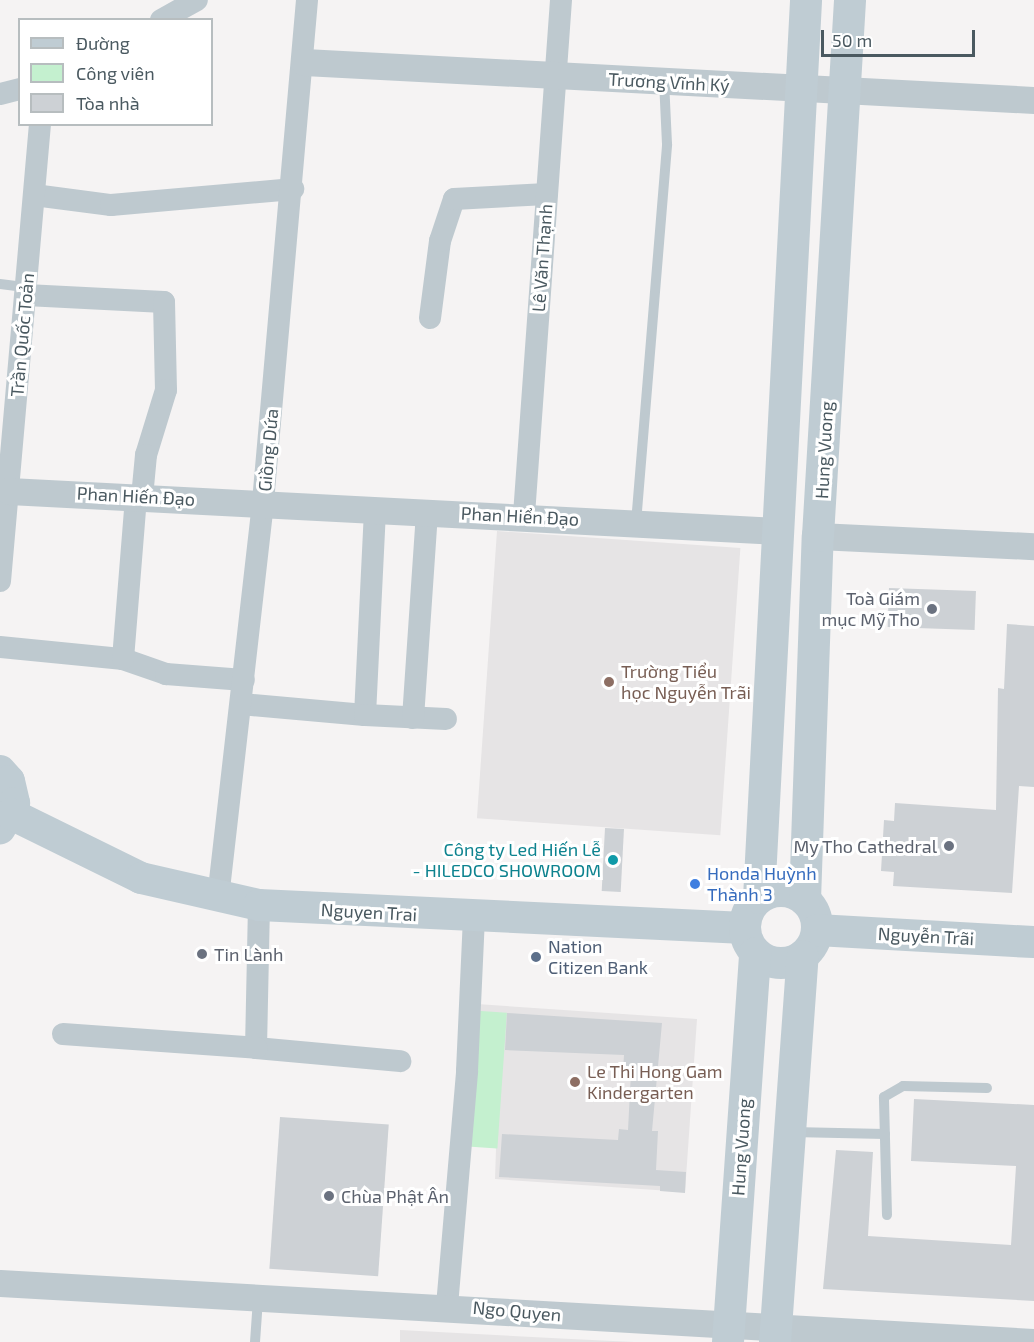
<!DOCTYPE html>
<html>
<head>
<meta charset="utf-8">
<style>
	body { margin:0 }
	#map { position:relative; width:1034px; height:1342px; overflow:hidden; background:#f5f3f3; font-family:"Exo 2",sans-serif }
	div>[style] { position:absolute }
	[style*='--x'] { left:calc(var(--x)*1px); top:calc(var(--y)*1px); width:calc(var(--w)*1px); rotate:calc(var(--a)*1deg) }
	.education>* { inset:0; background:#e6e4e5; transform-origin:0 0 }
	.green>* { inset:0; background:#c4f0cf; transform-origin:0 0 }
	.building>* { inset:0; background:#cdd1d5; transform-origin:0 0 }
	.service>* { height:10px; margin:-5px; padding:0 5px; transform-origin:5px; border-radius:5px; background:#bec9cf }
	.minor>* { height:22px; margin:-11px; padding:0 11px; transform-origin:11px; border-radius:11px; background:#bec9cf }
	.tertiary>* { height:27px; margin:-13.5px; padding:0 13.5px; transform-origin:13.5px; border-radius:13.5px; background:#bec9cf }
	.secondary>* { height:32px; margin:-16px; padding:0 16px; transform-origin:16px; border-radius:16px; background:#bfccd3 }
	.secondary>.ring { margin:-16px; padding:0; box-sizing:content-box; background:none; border:32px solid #bfccd3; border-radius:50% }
	.dots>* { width:16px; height:16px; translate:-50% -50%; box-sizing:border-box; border:3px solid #fff; border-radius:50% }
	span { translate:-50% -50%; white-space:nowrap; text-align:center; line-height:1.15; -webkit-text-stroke:6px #fff; paint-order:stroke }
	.street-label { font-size:18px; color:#4a5960 }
	.worship-label { font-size:18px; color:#5b616d }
	.right { translate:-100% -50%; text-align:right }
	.left { translate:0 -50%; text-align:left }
	.education-label { font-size:18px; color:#785e54 }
	.culture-label { font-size:18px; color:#0d838f }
	.shop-label { font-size:18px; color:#366cbe }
	.service-label { font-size:18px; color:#4e5e75 }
	.legend { position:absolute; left:18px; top:18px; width:195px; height:108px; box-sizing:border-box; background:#fff; border:2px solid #b7bdbf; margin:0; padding:8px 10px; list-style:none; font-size:18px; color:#4a5960 }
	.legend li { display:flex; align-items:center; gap:12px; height:30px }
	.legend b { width:30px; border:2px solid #b7bdbf }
	.scale { position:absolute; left:821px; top:30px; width:154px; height:27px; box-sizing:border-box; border:3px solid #4a5960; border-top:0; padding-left:8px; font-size:18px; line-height:21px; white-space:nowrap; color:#4a5960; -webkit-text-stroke:4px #fff; paint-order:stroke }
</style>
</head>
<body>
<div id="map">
	<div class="education">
		<div style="left:497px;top:531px;width:244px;height:288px;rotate:4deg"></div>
		<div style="clip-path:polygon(462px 1003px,697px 1019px,685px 1192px,495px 1179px,496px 1149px)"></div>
		<div style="clip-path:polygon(400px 1330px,571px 1339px,634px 1342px,400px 1342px)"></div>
	</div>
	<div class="green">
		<div style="left:466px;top:1010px;width:41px;height:136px;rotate:4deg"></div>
	</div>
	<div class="building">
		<div style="left:889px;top:588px;width:87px;height:39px;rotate:2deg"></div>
		<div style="clip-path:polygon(1007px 624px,1034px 626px,1034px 787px,1019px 786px,1012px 893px,893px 886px,894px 872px,881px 871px,884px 820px,894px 821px,895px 803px,996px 810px,998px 688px,1004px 689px)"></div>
		<div style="left:605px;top:828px;width:19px;height:63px;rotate:3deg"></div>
		<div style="clip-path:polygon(507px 1013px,662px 1023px,652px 1131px,658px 1131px,656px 1170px,686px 1172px,685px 1193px,660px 1191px,660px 1186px,499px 1177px,502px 1134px,618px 1140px,619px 1129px,628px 1130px,631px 1072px,623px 1071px,624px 1055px,505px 1050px)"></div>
		<div style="clip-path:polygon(914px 1099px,1034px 1105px,1034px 1301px,823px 1289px,836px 1150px,873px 1152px,868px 1236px,1011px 1245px,1016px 1166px,911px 1161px)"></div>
		<div style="left:280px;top:1117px;width:109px;height:152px;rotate:4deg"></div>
	</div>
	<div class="service">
		<div style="--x:0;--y:284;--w:26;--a:7"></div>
		<div style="--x:636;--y:523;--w:380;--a:-85.3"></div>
		<div style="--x:667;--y:144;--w:63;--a:-92.7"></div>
		<div style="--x:792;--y:1132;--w:93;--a:1.2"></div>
		<div style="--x:887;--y:1215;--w:118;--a:-91.5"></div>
		<div style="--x:884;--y:1097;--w:22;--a:-30"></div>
		<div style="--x:903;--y:1086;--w:84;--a:1.4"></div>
		<div style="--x:255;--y:1342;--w:43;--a:-86"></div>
	</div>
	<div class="minor">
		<div style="--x:161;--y:20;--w:41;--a:-29.1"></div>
		<div style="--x:0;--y:94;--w:21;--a:-14"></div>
		<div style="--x:34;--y:195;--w:78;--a:7.4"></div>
		<div style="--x:111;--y:205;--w:183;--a:-5"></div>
		<div style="--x:26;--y:295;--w:138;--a:2.9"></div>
		<div style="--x:164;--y:302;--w:88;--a:88.7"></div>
		<div style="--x:166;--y:390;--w:68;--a:107.1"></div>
		<div style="--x:146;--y:455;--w:42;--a:95.4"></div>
		<div style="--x:430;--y:318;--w:78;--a:-82.6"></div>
		<div style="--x:440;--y:241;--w:44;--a:-71.6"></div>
		<div style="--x:454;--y:199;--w:93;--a:-3.1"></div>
		<div style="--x:524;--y:515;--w:516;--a:-85.89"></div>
		<div style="--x:0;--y:581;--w:459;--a:-85"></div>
		<div style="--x:0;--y:647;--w:124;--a:5.6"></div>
		<div style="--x:123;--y:659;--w:46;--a:19.2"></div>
		<div style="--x:166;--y:674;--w:78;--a:4.4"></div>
		<div style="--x:123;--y:659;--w:163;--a:-85.4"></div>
		<div style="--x:241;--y:704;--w:124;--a:5.1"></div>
		<div style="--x:365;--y:715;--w:206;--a:-87.2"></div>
		<div style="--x:365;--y:715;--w:81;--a:2.8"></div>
		<div style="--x:413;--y:718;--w:207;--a:-86.1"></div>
		<div style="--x:218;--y:898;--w:399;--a:-83.5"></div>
		<div style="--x:263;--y:502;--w:504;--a:-84.99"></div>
		<div style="--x:259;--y:905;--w:143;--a:91.2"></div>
		<div style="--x:256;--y:1048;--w:145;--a:5.2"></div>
		<div style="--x:63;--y:1034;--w:194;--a:4.1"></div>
		<div style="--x:447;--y:1306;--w:236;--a:-85.1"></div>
		<div style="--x:467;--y:1071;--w:153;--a:-87.4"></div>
	</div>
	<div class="tertiary">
		<div style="--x:304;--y:62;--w:731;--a:2.98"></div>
		<div style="--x:9;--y:491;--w:769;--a:2.98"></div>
		<div style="--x:818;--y:536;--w:216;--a:2.7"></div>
		<div style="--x:0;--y:1283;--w:1036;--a:3.27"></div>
	</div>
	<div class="secondary">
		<div style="--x:0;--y:771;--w:13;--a:48"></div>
		<div style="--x:9;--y:781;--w:23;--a:77"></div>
		<div style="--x:14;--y:803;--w:29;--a:119"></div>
		<div style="--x:11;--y:814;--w:145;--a:26.2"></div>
		<div style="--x:141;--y:878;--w:121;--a:12.9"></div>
		<div style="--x:259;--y:905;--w:486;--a:2.7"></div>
		<div class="ring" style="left:745px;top:891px;width:40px;height:40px"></div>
		<div style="--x:759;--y:898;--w:899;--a:-87"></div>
		<div style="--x:805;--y:900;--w:364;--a:-88"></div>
		<div style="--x:818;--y:536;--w:537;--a:-86.58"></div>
		<div style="--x:817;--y:930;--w:217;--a:3.2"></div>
		<div style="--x:728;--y:1342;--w:390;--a:-86"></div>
		<div style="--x:775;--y:1342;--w:387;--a:-85.9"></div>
	</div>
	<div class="dots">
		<div style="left:932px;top:609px;background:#6b7280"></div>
		<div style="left:609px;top:682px;background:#8d6e63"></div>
		<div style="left:949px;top:846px;background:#6b7280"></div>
		<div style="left:613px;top:860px;background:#0f9aa8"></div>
		<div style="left:695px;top:884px;background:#3f7fe0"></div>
		<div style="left:202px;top:954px;background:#6b7280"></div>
		<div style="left:536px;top:957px;background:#5c6f8a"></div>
		<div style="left:575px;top:1082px;background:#8d6e63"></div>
		<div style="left:329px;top:1196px;background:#6b7280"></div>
	</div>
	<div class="street-label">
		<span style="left:669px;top:82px;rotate:3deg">Trương Vĩnh Ký</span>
		<span style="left:542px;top:258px;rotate:-86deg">Lê Văn Thạnh</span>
		<span style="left:22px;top:335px;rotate:-85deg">Trần Quốc Toản</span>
		<span style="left:268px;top:450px;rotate:-85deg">Giồng Dứa</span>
		<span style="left:824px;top:450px;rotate:-87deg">Hung Vuong</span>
		<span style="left:136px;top:496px;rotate:3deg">Phan Hiến Đạo</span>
		<span style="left:520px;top:516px;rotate:3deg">Phan Hiển Đạo</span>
		<span style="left:369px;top:912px;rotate:3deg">Nguyen Trai</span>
		<span style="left:926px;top:936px;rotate:3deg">Nguyễn Trãi</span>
		<span style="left:741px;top:1147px;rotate:-86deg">Hung Vuong</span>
		<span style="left:517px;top:1311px;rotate:5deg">Ngo Quyen</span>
	</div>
	<div class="worship-label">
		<span class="right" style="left:920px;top:609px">Toà Giám<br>mục Mỹ Tho</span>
		<span class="right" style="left:937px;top:846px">My Tho Cathedral</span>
		<span class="left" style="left:214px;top:954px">Tin Lành</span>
		<span class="left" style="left:341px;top:1196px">Chùa Phật Ân</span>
	</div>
	<div class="education-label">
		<span class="left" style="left:621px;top:682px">Trường Tiểu<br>học Nguyễn Trãi</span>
		<span class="left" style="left:587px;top:1082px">Le Thi Hong Gam<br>Kindergarten</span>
	</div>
	<div class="culture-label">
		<span class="right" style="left:601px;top:860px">Công ty Led Hiến Lễ<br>- HILEDCO SHOWROOM</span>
	</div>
	<div class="shop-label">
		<span class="left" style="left:707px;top:884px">Honda Huỳnh<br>Thành 3</span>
	</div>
	<div class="service-label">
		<span class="left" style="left:548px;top:957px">Nation<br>Citizen Bank</span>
	</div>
	<ul class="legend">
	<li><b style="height:8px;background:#bfccd3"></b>Đường</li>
	<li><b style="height:16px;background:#c4f0cf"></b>Công viên</li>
	<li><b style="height:16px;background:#cdd1d5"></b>Tòa nhà</li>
	</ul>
	<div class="scale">50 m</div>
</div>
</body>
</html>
